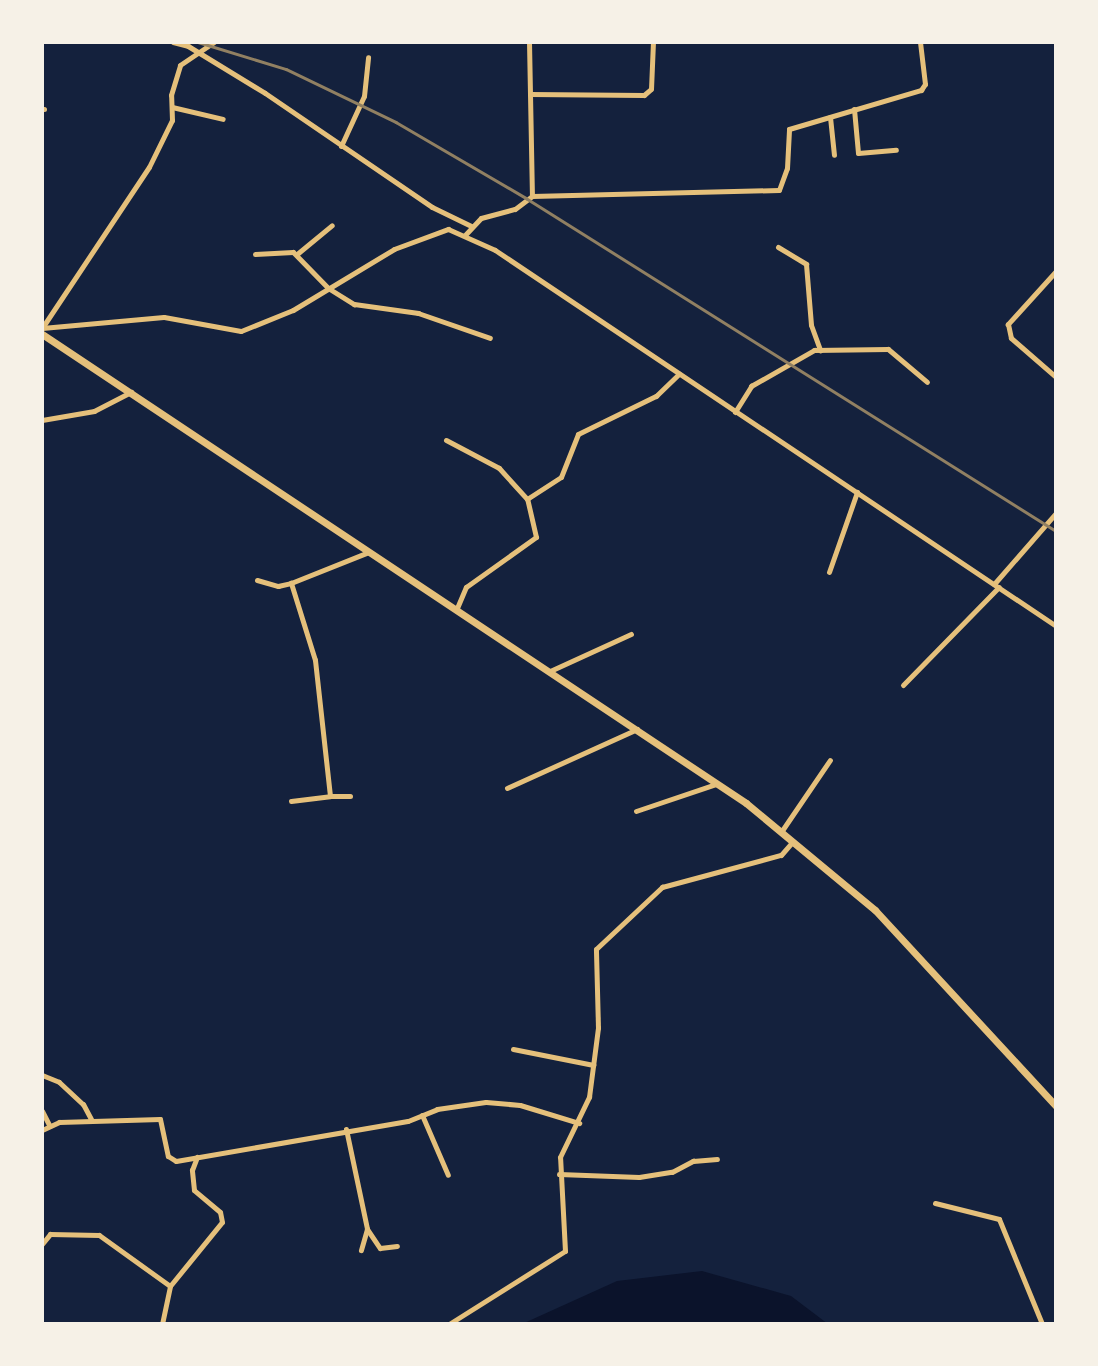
<!DOCTYPE html>
<html>
<head>
<meta charset="utf-8">
<style>
	body { margin:0 }
	#map { position:relative; width:1098px; height:1366px; overflow:hidden; background:#14213d; font-family:"PT Sans",sans-serif }
	div>[style] { position:absolute }
	[style*='--x'] { left:calc(var(--x)*1px); top:calc(var(--y)*1px); width:calc(var(--w)*1px); rotate:calc(var(--a)*1deg) }
	.water>* { inset:0; background:#0b132b }
	.minor>* { height:5px; margin:-2.5px; padding:0 2.5px; transform-origin:2.5px; border-radius:2.5px; background:#e5c07b }
	.tertiary>* { height:7px; margin:-3.5px; padding:0 3.5px; transform-origin:3.5px; border-radius:3.5px; background:#e5c07b }
	.rail>* { height:2.5px; margin:-1.25px; padding:0 1.25px; transform-origin:1.25px; border-radius:1.25px; background:#918062 }
	span { translate:-50% -50%; white-space:nowrap; text-align:center; line-height:1.15; -webkit-text-stroke:7px #f6f1e7; paint-order:stroke }
	.frame { position:absolute; inset:0; border:44px solid #f6f1e7; pointer-events:none }
</style>
</head>
<body>
<div id="map">
	<div class="water">
		<div style="clip-path:polygon(702px 1271px,791px 1296px,828px 1324px,522px 1324px,617px 1281px)"></div>
	</div>
	<div class="minor">
		<div style="--x:173;--y:42;--w:16;--a:15"></div>
		<div style="--x:188;--y:46;--w:90;--a:31.4"></div>
		<div style="--x:265;--y:93;--w:202;--a:34.3"></div>
		<div style="--x:432;--y:207;--w:43;--a:26"></div>
		<div style="--x:529;--y:42;--w:154;--a:88.9"></div>
		<div style="--x:530;--y:94;--w:114;--a:0.5"></div>
		<div style="--x:644;--y:95;--w:9;--a:-41"></div>
		<div style="--x:651;--y:89;--w:47;--a:-87.6"></div>
		<div style="--x:172;--y:107;--w:52;--a:13.2"></div>
		<div style="--x:42;--y:109;--w:2;--a:0"></div>
		<div style="--x:854;--y:109;--w:44;--a:84.8"></div>
		<div style="--x:858;--y:153;--w:38;--a:-5"></div>
		<div style="--x:830;--y:117;--w:38;--a:84"></div>
		<div style="--x:341;--y:146;--w:55;--a:-65.3"></div>
		<div style="--x:364;--y:96;--w:39;--a:-84"></div>
		<div style="--x:465;--y:235;--w:23;--a:-47"></div>
		<div style="--x:481;--y:218;--w:35;--a:-15"></div>
		<div style="--x:515;--y:209;--w:21;--a:-37"></div>
		<div style="--x:532;--y:196;--w:247;--a:-1.4"></div>
		<div style="--x:779;--y:190;--w:23;--a:-70"></div>
		<div style="--x:787;--y:168;--w:39;--a:-87"></div>
		<div style="--x:789;--y:129;--w:138;--a:-16.5"></div>
		<div style="--x:921;--y:90;--w:7;--a:-56"></div>
		<div style="--x:925;--y:84;--w:42;--a:-96.8"></div>
		<div style="--x:778;--y:247;--w:33;--a:31"></div>
		<div style="--x:806;--y:264;--w:61;--a:85.3"></div>
		<div style="--x:811;--y:325;--w:27;--a:70"></div>
		<div style="--x:255;--y:254;--w:38;--a:-3"></div>
		<div style="--x:293;--y:252;--w:50;--a:45.8"></div>
		<div style="--x:328;--y:288;--w:31;--a:32"></div>
		<div style="--x:354;--y:304;--w:65;--a:8"></div>
		<div style="--x:418;--y:313;--w:76;--a:19.1"></div>
		<div style="--x:297;--y:254;--w:45;--a:-39.6"></div>
		<div style="--x:1056;--y:271;--w:72;--a:132.2"></div>
		<div style="--x:1008;--y:324;--w:14;--a:78"></div>
		<div style="--x:1011;--y:338;--w:60;--a:40.9"></div>
		<div style="--x:42;--y:328;--w:122;--a:-5.2"></div>
		<div style="--x:164;--y:317;--w:78;--a:10.3"></div>
		<div style="--x:241;--y:331;--w:56;--a:-22"></div>
		<div style="--x:293;--y:310;--w:118;--a:-31.1"></div>
		<div style="--x:394;--y:249;--w:58;--a:-20.3"></div>
		<div style="--x:448;--y:229;--w:51;--a:24.1"></div>
		<div style="--x:495;--y:250;--w:675;--a:33.83"></div>
		<div style="--x:42;--y:328;--w:193;--a:-56.4"></div>
		<div style="--x:149;--y:167;--w:52;--a:-63.9"></div>
		<div style="--x:172;--y:120;--w:25;--a:-92"></div>
		<div style="--x:171;--y:95;--w:31;--a:-73"></div>
		<div style="--x:180;--y:65;--w:41;--a:-34.1"></div>
		<div style="--x:735;--y:412;--w:31;--a:-58"></div>
		<div style="--x:751;--y:386;--w:73;--a:-29.7"></div>
		<div style="--x:814;--y:350;--w:74;--a:-0.8"></div>
		<div style="--x:888;--y:349;--w:51;--a:40.2"></div>
		<div style="--x:42;--y:420;--w:53;--a:-9.8"></div>
		<div style="--x:94;--y:411;--w:42;--a:-27.2"></div>
		<div style="--x:446;--y:440;--w:60;--a:27.8"></div>
		<div style="--x:499;--y:468;--w:42;--a:47.9"></div>
		<div style="--x:527;--y:499;--w:40;--a:-32.9"></div>
		<div style="--x:561;--y:477;--w:46;--a:-68.4"></div>
		<div style="--x:578;--y:434;--w:87;--a:-26"></div>
		<div style="--x:656;--y:396;--w:32;--a:-44"></div>
		<div style="--x:829;--y:572;--w:85;--a:-70.7"></div>
		<div style="--x:257;--y:580;--w:22;--a:16"></div>
		<div style="--x:278;--y:586;--w:13;--a:-13"></div>
		<div style="--x:994;--y:584;--w:94;--a:-48.9"></div>
		<div style="--x:457;--y:608;--w:23;--a:-67"></div>
		<div style="--x:466;--y:587;--w:86;--a:-35.5"></div>
		<div style="--x:536;--y:537;--w:39;--a:-103"></div>
		<div style="--x:550;--y:671;--w:89;--a:-24.6"></div>
		<div style="--x:903;--y:685;--w:137;--a:-45.6"></div>
		<div style="--x:507;--y:788;--w:143;--a:-24.4"></div>
		<div style="--x:350;--y:796;--w:20;--a:180"></div>
		<div style="--x:330;--y:796;--w:137;--a:-96.3"></div>
		<div style="--x:315;--y:660;--w:81;--a:-107.3"></div>
		<div style="--x:291;--y:583;--w:84;--a:-21.7"></div>
		<div style="--x:291;--y:801;--w:39;--a:-7"></div>
		<div style="--x:636;--y:811;--w:84;--a:-18.6"></div>
		<div style="--x:781;--y:832;--w:87;--a:-55.8"></div>
		<div style="--x:513;--y:1049;--w:82;--a:11.3"></div>
		<div style="--x:42;--y:1075;--w:18;--a:22"></div>
		<div style="--x:59;--y:1082;--w:33;--a:43"></div>
		<div style="--x:83;--y:1104;--w:17;--a:62"></div>
		<div style="--x:42;--y:1111;--w:16;--a:63"></div>
		<div style="--x:422;--y:1115;--w:65;--a:66.6"></div>
		<div style="--x:346;--y:1129;--w:102;--a:78.1"></div>
		<div style="--x:367;--y:1229;--w:22;--a:106"></div>
		<div style="--x:42;--y:1130;--w:19;--a:-25"></div>
		<div style="--x:59;--y:1122;--w:101;--a:-1.7"></div>
		<div style="--x:160;--y:1119;--w:38;--a:78"></div>
		<div style="--x:168;--y:1156;--w:9;--a:32"></div>
		<div style="--x:176;--y:1161;--w:235;--a:-9.8"></div>
		<div style="--x:408;--y:1121;--w:31;--a:-22"></div>
		<div style="--x:437;--y:1109;--w:49;--a:-8.1"></div>
		<div style="--x:486;--y:1102;--w:34;--a:5"></div>
		<div style="--x:520;--y:1105;--w:62;--a:17"></div>
		<div style="--x:559;--y:1174;--w:80;--a:2.1"></div>
		<div style="--x:639;--y:1177;--w:33;--a:-9"></div>
		<div style="--x:672;--y:1172;--w:24;--a:-28"></div>
		<div style="--x:693;--y:1161;--w:24;--a:-5"></div>
		<div style="--x:935;--y:1203;--w:66;--a:14"></div>
		<div style="--x:999;--y:1219;--w:113;--a:67.7"></div>
		<div style="--x:367;--y:1229;--w:23;--a:56"></div>
		<div style="--x:380;--y:1248;--w:17;--a:-7"></div>
		<div style="--x:42;--y:1244;--w:13;--a:-51"></div>
		<div style="--x:50;--y:1234;--w:49;--a:1.2"></div>
		<div style="--x:99;--y:1235;--w:87;--a:35.7"></div>
		<div style="--x:162;--y:1324;--w:39;--a:-78"></div>
		<div style="--x:170;--y:1286;--w:82;--a:-50.9"></div>
		<div style="--x:222;--y:1222;--w:10;--a:-101"></div>
		<div style="--x:220;--y:1212;--w:34;--a:-140"></div>
		<div style="--x:194;--y:1190;--w:20;--a:-96"></div>
		<div style="--x:192;--y:1170;--w:14;--a:-69"></div>
		<div style="--x:449;--y:1324;--w:137;--a:-32.2"></div>
		<div style="--x:565;--y:1251;--w:94;--a:-93"></div>
		<div style="--x:560;--y:1157;--w:67;--a:-64.2"></div>
		<div style="--x:589;--y:1097;--w:70;--a:-82.6"></div>
		<div style="--x:598;--y:1028;--w:79;--a:-91.5"></div>
		<div style="--x:596;--y:949;--w:91;--a:-43.2"></div>
		<div style="--x:662;--y:887;--w:123;--a:-15.1"></div>
		<div style="--x:781;--y:855;--w:18;--a:-49"></div>
	</div>
	<div class="tertiary">
		<div style="--x:42;--y:334;--w:846;--a:33.67"></div>
		<div style="--x:746;--y:803;--w:168;--a:39.7"></div>
		<div style="--x:875;--y:910;--w:267;--a:47.3"></div>
	</div>
	<div class="rail">
		<div style="--x:198;--y:42;--w:92;--a:17.1"></div>
		<div style="--x:286;--y:69;--w:122;--a:25.7"></div>
		<div style="--x:396;--y:122;--w:151;--a:30.3"></div>
		<div style="--x:526;--y:198;--w:626;--a:32.14"></div>
	</div>
	<div class="frame"></div>
</div>
</body>
</html>
